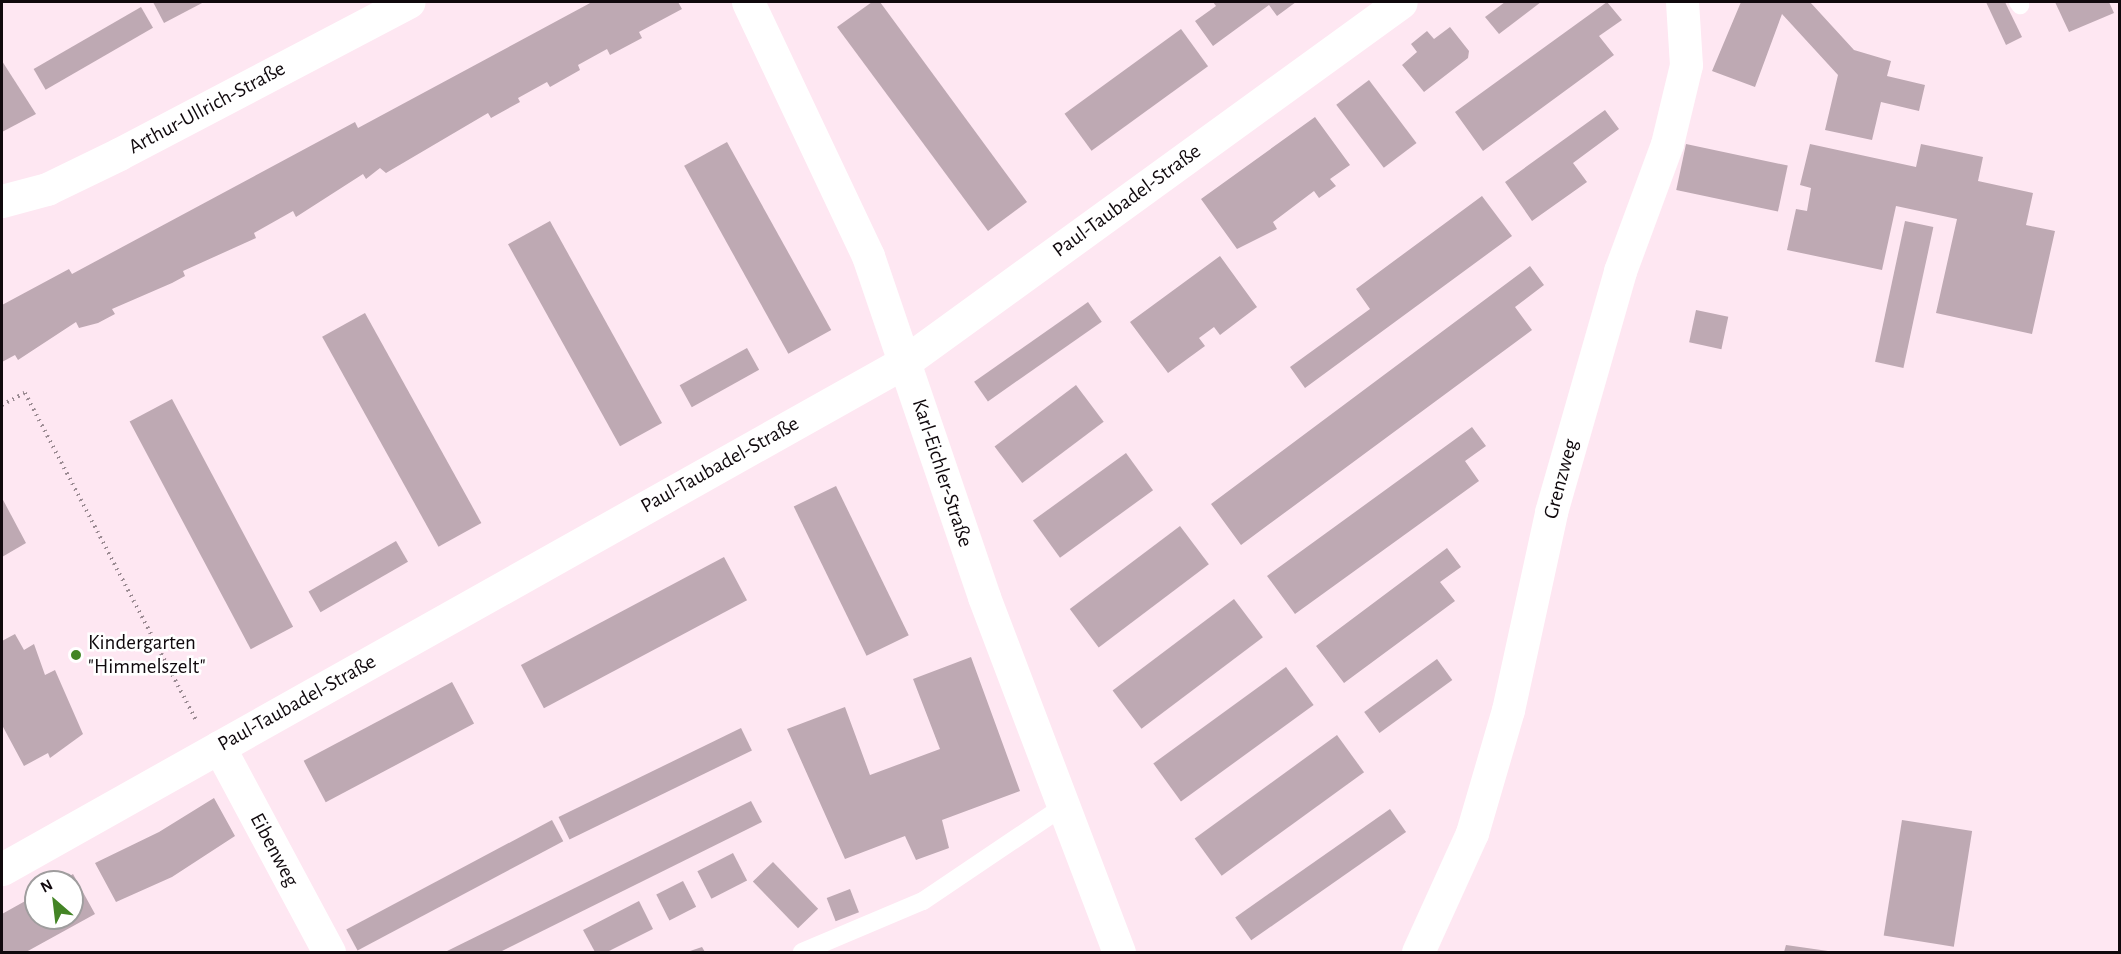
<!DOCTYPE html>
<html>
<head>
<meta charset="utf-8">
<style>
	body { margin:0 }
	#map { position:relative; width:2121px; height:954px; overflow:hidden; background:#fee7f2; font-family:"Alegreya Sans",sans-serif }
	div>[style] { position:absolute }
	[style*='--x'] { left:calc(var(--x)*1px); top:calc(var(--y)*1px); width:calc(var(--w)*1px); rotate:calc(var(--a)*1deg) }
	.building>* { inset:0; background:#bea9b3; transform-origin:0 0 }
	.path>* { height:4px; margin-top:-2px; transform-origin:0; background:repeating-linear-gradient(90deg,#9b8b93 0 1.5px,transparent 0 6px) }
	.lane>* { height:18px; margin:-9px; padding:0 9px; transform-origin:9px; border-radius:9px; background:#fff }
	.street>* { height:33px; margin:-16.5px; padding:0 16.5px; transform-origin:16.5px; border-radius:16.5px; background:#fff }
	.dots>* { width:16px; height:16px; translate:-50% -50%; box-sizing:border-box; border:3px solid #fff; border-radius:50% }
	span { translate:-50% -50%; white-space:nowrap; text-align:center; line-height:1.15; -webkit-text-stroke:5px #fff; paint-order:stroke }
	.street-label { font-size:21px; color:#10090d }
	.poi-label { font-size:21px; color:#10090d }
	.left { translate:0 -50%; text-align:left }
	.frame { position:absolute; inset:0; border:3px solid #10090d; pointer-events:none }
	.north { position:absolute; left:24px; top:870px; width:60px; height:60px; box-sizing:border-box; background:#fff; border:2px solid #9f9d9e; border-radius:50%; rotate:332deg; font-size:16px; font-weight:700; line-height:24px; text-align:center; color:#10090d }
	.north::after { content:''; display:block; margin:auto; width:21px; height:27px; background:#438425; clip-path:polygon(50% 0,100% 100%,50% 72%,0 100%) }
</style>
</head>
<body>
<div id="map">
	<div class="building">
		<div style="clip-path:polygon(153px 2px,204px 2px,164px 23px)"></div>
		<div style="clip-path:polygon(592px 2px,678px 2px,682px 9px,639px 32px,642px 38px,610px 55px,607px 49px,578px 65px,580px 70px,550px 87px,547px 82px,518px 98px,520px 102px,491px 118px,488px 113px,386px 173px,380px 168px,366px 179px,363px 174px,296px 217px,293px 211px,254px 233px,256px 238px,183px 271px,185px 276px,172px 283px,112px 309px,115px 314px,98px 323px,79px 328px,76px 322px,18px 360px,15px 355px,2px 362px,2px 305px,69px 269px,72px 274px,355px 122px,358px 128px)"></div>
		<div style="clip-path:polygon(872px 2px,880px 2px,1027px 202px,988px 231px,837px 27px)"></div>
		<div style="clip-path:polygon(1213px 2px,1296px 2px,1277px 16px,1269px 5px,1213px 46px,1195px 21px,1216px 6px)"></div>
		<div style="clip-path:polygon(1505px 2px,1541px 2px,1499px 34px,1485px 17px)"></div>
		<div style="clip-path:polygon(1607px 2px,1622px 20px,1599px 36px,1614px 55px,1483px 151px,1455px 112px)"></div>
		<div style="clip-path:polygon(1741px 2px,1810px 2px,1854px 50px,1891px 61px,1887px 76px,1925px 85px,1919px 111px,1881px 102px,1872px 140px,1825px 130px,1838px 75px,1782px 14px,1755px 87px,1712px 71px)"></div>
		<div style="clip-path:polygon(1986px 2px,2005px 2px,2022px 37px,2006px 45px)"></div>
		<div style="clip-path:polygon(2055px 2px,2109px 2px,2114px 13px,2069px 32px)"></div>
		<div style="left:141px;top:7px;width:24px;height:124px;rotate:60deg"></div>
		<div style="clip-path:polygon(1450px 27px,1469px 51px,1468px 58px,1424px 92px,1402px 65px,1417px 52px,1411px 44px,1427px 31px,1434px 39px)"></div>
		<div style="left:1181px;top:29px;width:46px;height:144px;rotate:54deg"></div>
		<div style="clip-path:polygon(2px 61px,36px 114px,2px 132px)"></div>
		<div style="left:1369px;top:80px;width:79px;height:41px;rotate:53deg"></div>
		<div style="clip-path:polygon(1605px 110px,1619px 129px,1573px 163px,1587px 182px,1532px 221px,1505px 182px)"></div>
		<div style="clip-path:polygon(1315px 117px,1350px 165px,1330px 179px,1336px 186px,1319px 198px,1314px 191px,1273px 222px,1277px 229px,1237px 249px,1201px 199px)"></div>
		<div style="left:727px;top:142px;width:215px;height:49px;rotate:61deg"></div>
		<div style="left:1686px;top:144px;width:104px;height:47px;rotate:12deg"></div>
		<div style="clip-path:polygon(1810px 144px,1916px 167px,1921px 144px,1983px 157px,1978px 181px,2033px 193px,2026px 225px,2055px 231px,2032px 334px,1936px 313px,1957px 219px,1896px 206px,1882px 270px,1787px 250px,1796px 209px,1807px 211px,1811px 188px,1800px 185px)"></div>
		<div style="clip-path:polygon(1482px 196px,1512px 236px,1305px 388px,1290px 367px,1370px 309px,1356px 289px)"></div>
		<div style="left:550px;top:221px;width:231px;height:48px;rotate:61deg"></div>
		<div style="left:1905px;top:221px;width:29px;height:144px;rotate:12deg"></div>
		<div style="clip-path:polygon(1220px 256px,1257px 307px,1220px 335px,1214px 327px,1199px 338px,1205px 346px,1168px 373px,1130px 322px)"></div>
		<div style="clip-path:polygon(1530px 266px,1544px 285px,1515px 307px,1532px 330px,1241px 545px,1211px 504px)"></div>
		<div style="left:1088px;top:302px;width:24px;height:139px;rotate:55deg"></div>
		<div style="left:1696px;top:310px;width:33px;height:33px;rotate:12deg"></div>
		<div style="left:365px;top:313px;width:240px;height:49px;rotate:61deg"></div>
		<div style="left:747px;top:348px;width:25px;height:77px;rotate:61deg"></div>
		<div style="left:1076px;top:385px;width:46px;height:102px;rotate:53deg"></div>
		<div style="left:172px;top:399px;width:258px;height:48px;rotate:62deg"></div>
		<div style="clip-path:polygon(1472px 427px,1486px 446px,1465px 461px,1479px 481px,1295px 614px,1267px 576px)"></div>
		<div style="left:1126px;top:453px;width:46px;height:115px;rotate:54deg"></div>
		<div style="left:836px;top:486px;width:166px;height:47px;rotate:64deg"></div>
		<div style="clip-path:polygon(2px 498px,26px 543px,2px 557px)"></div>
		<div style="left:1180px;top:526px;width:48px;height:138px;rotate:53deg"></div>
		<div style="left:396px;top:541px;width:24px;height:101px;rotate:60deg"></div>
		<div style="clip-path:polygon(1447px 548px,1461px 567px,1440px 582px,1455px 601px,1344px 683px,1316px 646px)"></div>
		<div style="left:724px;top:557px;width:49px;height:230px;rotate:62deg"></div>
		<div style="left:1234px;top:599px;width:48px;height:152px;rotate:53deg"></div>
		<div style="clip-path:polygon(15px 634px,24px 650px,34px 644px,45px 675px,55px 670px,83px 734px,50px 758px,48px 753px,24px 766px,2px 725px,2px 641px)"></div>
		<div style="clip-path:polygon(971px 657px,1020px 791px,942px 820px,949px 848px,916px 860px,905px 836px,845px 859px,787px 729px,845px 707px,870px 775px,940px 749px,913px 679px)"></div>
		<div style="left:1437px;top:659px;width:26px;height:90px;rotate:54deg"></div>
		<div style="left:1286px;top:667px;width:47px;height:164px;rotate:54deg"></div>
		<div style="left:452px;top:682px;width:47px;height:168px;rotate:62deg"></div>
		<div style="left:741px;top:728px;width:25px;height:203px;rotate:64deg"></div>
		<div style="left:1337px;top:735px;width:46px;height:176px;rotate:54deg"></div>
		<div style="clip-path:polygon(214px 798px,235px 836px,172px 877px,116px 902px,95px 863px,159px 832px)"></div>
		<div style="clip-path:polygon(751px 801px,762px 822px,500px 952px,445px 952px)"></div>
		<div style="left:1390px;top:809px;width:28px;height:189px;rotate:55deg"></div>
		<div style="left:552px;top:820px;width:24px;height:233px;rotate:62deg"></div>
		<div style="left:1902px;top:820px;width:71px;height:117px;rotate:9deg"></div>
		<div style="left:733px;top:853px;width:31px;height:40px;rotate:63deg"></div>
		<div style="left:773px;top:862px;width:65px;height:28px;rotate:46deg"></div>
		<div style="clip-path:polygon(73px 874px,95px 914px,26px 952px,2px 952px,2px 914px,36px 895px,36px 918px,72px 918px,72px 882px,60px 882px)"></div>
		<div style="left:683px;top:881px;width:29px;height:30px;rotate:63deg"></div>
		<div style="left:850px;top:889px;width:25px;height:25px;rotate:69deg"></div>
		<div style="clip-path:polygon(639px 901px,653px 929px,607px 952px,595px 952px,583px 930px)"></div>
		<div style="clip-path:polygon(1786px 945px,1828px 951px,1828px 952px,1784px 952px)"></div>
		<div style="clip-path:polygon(702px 947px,705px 952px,687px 952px)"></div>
	</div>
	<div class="path">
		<div style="--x:2;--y:405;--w:26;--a:-28"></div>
		<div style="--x:25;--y:393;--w:371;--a:62.4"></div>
	</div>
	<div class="lane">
		<div style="--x:2018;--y:2;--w:4;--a:56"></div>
		<div style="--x:802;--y:952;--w:131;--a:-22.9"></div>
		<div style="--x:923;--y:901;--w:170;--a:-34"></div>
	</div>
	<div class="street">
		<div style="--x:748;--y:2;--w:281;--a:64.7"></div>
		<div style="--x:868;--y:256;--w:360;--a:71.2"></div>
		<div style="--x:984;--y:597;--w:380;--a:69.2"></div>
		<div style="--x:2;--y:201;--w:47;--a:-14.9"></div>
		<div style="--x:47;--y:189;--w:80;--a:-25.9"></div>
		<div style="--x:119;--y:154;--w:327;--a:-27.7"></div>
		<div style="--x:219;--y:747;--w:233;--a:61.8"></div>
		<div style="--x:2;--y:869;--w:1037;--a:-29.33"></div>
		<div style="--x:906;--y:361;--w:611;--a:-35.95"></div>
		<div style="--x:1418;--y:952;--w:131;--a:-65.6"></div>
		<div style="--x:1472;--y:833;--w:128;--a:-73.7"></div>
		<div style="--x:1508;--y:710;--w:203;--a:-77.7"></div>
		<div style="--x:1551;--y:512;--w:251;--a:-74"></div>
		<div style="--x:1620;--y:271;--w:135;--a:-69.7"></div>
		<div style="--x:1667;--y:144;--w:81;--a:-76.5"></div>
		<div style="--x:1686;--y:65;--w:63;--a:-93.6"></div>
	</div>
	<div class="dots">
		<div style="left:76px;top:655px;background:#438425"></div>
	</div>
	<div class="street-label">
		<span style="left:207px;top:108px;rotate:-28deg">Arthur-Ullrich-Straße</span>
		<span style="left:1127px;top:201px;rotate:-36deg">Paul-Taubadel-Straße</span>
		<span style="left:720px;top:465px;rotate:-29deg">Paul-Taubadel-Straße</span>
		<span style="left:942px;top:473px;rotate:72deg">Karl-Eichler-Straße</span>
		<span style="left:1561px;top:479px;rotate:-75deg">Grenzweg</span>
		<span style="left:297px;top:703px;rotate:-29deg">Paul-Taubadel-Straße</span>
		<span style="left:274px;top:850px;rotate:62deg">Eibenweg</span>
	</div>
	<div class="poi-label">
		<span class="left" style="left:88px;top:655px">Kindergarten<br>"Himmelszelt"</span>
	</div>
	<div class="frame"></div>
	<div class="north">N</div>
</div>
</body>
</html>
